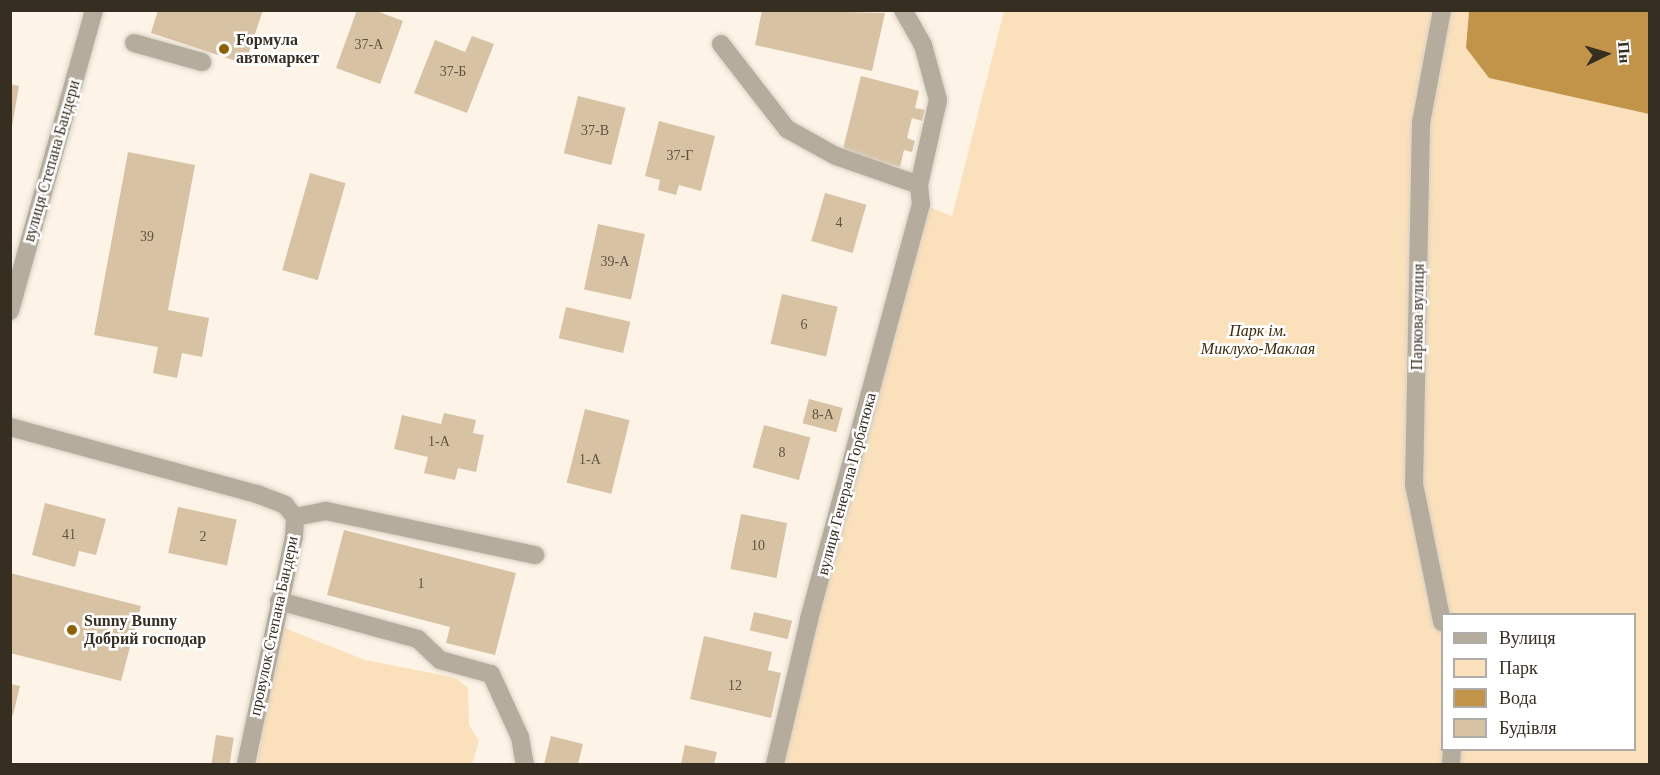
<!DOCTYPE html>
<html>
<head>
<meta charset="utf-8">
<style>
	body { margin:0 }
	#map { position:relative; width:1660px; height:775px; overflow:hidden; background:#fdf4e7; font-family:"Times New Roman",serif }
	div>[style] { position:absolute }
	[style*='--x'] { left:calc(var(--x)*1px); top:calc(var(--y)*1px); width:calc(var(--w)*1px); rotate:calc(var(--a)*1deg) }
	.green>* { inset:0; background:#fbe1bb }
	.water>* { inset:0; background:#c19449 }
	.building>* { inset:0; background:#d7c2a3; transform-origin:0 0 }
	.roads { filter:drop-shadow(0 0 2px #d9d0c4) drop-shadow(0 0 2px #d9d0c4) }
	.minor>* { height:18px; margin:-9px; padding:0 9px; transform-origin:9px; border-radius:9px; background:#b5ac9e }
	.dots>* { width:16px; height:16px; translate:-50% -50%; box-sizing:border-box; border:3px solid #fff; border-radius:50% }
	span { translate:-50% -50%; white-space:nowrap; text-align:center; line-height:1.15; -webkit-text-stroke:5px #fff; paint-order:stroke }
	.number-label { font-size:14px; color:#5f5342 }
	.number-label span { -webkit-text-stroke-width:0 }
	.poi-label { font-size:16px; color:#372e22; font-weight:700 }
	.left { translate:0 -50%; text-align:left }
	.street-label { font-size:16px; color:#372e22 }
	.park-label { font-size:16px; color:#3d2a08; font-style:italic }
	.frame { position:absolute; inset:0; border:12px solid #372e22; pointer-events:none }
	.legend { position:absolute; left:1441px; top:613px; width:195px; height:138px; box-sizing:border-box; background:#fff; border:2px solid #afaba7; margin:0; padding:8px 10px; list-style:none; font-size:18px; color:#372e22 }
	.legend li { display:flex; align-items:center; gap:12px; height:30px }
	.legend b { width:30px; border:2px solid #afaba7 }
	.north { position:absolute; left:1576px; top:24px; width:60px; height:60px; -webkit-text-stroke:4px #fff; paint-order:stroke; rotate:85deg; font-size:16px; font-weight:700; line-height:24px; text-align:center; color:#372e22 }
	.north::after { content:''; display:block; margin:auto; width:21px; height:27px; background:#372e22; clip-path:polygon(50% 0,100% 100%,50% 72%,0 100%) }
</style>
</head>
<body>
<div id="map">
	<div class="green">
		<div style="clip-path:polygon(evenodd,1004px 11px,1469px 11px,1466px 48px,1489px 78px,1649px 114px,1649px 764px,775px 764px,921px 204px,952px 216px,1004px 11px,1442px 614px,1634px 614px,1634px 750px,1442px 750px,1442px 614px)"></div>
		<div style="clip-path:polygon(282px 627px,365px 660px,456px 678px,468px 688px,469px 725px,479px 741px,472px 764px,257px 764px)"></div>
	</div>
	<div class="water">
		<div style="clip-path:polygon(1469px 11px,1649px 11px,1649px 114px,1489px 78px,1466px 48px)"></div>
	</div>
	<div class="building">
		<div style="clip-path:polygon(158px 10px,263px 10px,245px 64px,151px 33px)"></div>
		<div style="clip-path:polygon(357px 10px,374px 10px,403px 21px,380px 84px,336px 68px)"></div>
		<div style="clip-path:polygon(762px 10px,885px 13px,872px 71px,755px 45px)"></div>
		<div style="clip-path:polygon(472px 36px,494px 44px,467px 113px,414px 93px,435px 40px,465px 52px)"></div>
		<div style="clip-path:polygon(861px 76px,919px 91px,915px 108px,925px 110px,922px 121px,912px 118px,907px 138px,915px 141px,912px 152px,904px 150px,900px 167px,842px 153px)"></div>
		<div style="clip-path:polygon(10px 84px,19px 86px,12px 126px,10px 126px)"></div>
		<div style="left:578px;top:96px;width:49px;height:59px;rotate:14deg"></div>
		<div style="clip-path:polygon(659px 121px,715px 136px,701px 191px,679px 185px,676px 195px,658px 190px,660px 180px,645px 176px)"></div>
		<div style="clip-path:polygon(128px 152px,195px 165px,168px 310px,209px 318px,202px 357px,182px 353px,177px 378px,153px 373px,158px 347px,94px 335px)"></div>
		<div style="left:310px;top:173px;width:37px;height:101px;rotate:16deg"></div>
		<div style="left:825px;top:193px;width:43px;height:50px;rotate:16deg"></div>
		<div style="left:598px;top:224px;width:48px;height:67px;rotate:12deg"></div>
		<div style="left:782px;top:294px;width:57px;height:51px;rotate:13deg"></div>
		<div style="left:566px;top:307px;width:66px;height:32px;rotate:13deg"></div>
		<div style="left:809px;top:399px;width:35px;height:25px;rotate:15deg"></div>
		<div style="left:585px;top:409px;width:46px;height:76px;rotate:14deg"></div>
		<div style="clip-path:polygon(444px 413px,476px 420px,473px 433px,484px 435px,476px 472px,458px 468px,455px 480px,424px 473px,428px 457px,394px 449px,402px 415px,441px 424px)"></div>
		<div style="left:764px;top:425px;width:48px;height:44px;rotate:15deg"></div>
		<div style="clip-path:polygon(45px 503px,106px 519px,96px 555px,79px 551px,75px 567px,32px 555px)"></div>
		<div style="left:178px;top:507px;width:60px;height:47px;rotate:12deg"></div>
		<div style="left:741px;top:514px;width:47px;height:56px;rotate:11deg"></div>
		<div style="clip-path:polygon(344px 530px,516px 573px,495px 655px,446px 643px,450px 627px,327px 595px)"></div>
		<div style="clip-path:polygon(10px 573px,141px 606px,121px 681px,10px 653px)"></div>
		<div style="left:754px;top:612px;width:39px;height:19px;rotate:13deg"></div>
		<div style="clip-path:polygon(704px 636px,772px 652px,768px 670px,781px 673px,771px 718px,690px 699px)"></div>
		<div style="clip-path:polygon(10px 684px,20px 686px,13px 715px,10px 715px)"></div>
		<div style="left:216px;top:735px;width:18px;height:29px;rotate:9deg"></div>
		<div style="clip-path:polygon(551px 736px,583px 744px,578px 764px,544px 764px)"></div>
		<div style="clip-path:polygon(685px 745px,717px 752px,714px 764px,681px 764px)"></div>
	</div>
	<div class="roads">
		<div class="minor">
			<div style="--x:903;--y:10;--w:40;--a:60.3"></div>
			<div style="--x:923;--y:45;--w:57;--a:74.7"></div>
			<div style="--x:938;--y:100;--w:87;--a:102.6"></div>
			<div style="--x:1442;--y:10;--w:115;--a:100.5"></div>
			<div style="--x:1421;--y:123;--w:361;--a:91.1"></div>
			<div style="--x:1414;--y:484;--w:141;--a:78.5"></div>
			<div style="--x:134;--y:43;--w:71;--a:15.6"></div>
			<div style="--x:721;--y:44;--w:108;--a:52.2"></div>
			<div style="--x:787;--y:129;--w:56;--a:28.9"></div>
			<div style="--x:836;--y:156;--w:88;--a:19.3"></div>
			<div style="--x:919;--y:185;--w:19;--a:84"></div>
			<div style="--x:921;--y:204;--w:431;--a:105.1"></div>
			<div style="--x:809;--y:620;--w:148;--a:103.3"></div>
			<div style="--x:10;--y:311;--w:313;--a:-74.4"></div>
			<div style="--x:10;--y:427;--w:256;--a:15.2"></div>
			<div style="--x:257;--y:494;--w:30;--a:21"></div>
			<div style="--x:285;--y:505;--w:16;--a:50"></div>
			<div style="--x:279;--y:601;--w:144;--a:15.3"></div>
			<div style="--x:418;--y:639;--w:30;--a:44"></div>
			<div style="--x:440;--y:660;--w:53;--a:15.4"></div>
			<div style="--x:491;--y:674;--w:69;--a:65.3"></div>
			<div style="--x:520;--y:737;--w:27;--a:80"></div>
			<div style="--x:246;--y:764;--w:232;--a:-78.1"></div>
			<div style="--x:294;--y:537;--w:20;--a:-87"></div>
			<div style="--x:295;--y:517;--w:32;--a:-11"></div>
			<div style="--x:326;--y:511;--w:214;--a:11.9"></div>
			<div style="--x:1451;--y:764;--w:14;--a:-86"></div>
		</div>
	</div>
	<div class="dots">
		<div style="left:224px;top:49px;background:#8d6206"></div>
		<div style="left:72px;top:630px;background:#8d6206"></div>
	</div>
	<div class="number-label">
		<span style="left:369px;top:45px">37-А</span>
		<span style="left:453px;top:72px">37-Б</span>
		<span style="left:595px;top:131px">37-В</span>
		<span style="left:680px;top:156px">37-Г</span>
		<span style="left:839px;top:223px">4</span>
		<span style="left:147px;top:237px">39</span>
		<span style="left:615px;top:262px">39-А</span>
		<span style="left:804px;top:325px">6</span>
		<span style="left:823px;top:415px">8-А</span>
		<span style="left:439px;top:442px">1-А</span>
		<span style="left:782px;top:453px">8</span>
		<span style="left:590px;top:460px">1-А</span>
		<span style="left:69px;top:535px">41</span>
		<span style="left:203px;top:537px">2</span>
		<span style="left:758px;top:546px">10</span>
		<span style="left:421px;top:584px">1</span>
		<span style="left:735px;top:686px">12</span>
	</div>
	<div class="poi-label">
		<span class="left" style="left:236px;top:49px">Fормула<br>автомаркет</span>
		<span class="left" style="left:84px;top:630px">Sunny Bunny<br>Добрий господар</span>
	</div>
	<div class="street-label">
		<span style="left:52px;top:161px;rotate:-74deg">вулиця Степана Бандери</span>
		<span style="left:1418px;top:317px;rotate:-89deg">Паркова вулиця</span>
		<span style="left:847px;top:484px;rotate:-75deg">вулиця Генерала Горбатюка</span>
		<span style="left:274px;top:626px;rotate:-78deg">провулок Степана Бандери</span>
	</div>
	<div class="park-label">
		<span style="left:1258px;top:340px">Парк ім.<br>Миклухо-Маклая</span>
	</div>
	<div class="frame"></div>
	<ul class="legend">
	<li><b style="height:8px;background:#b5ac9e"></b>Вулиця</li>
	<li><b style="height:16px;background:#fbe1bb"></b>Парк</li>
	<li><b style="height:16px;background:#c19449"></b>Вода</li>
	<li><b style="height:16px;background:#d7c2a3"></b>Будівля</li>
	</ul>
	<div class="north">Пн</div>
</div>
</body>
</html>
